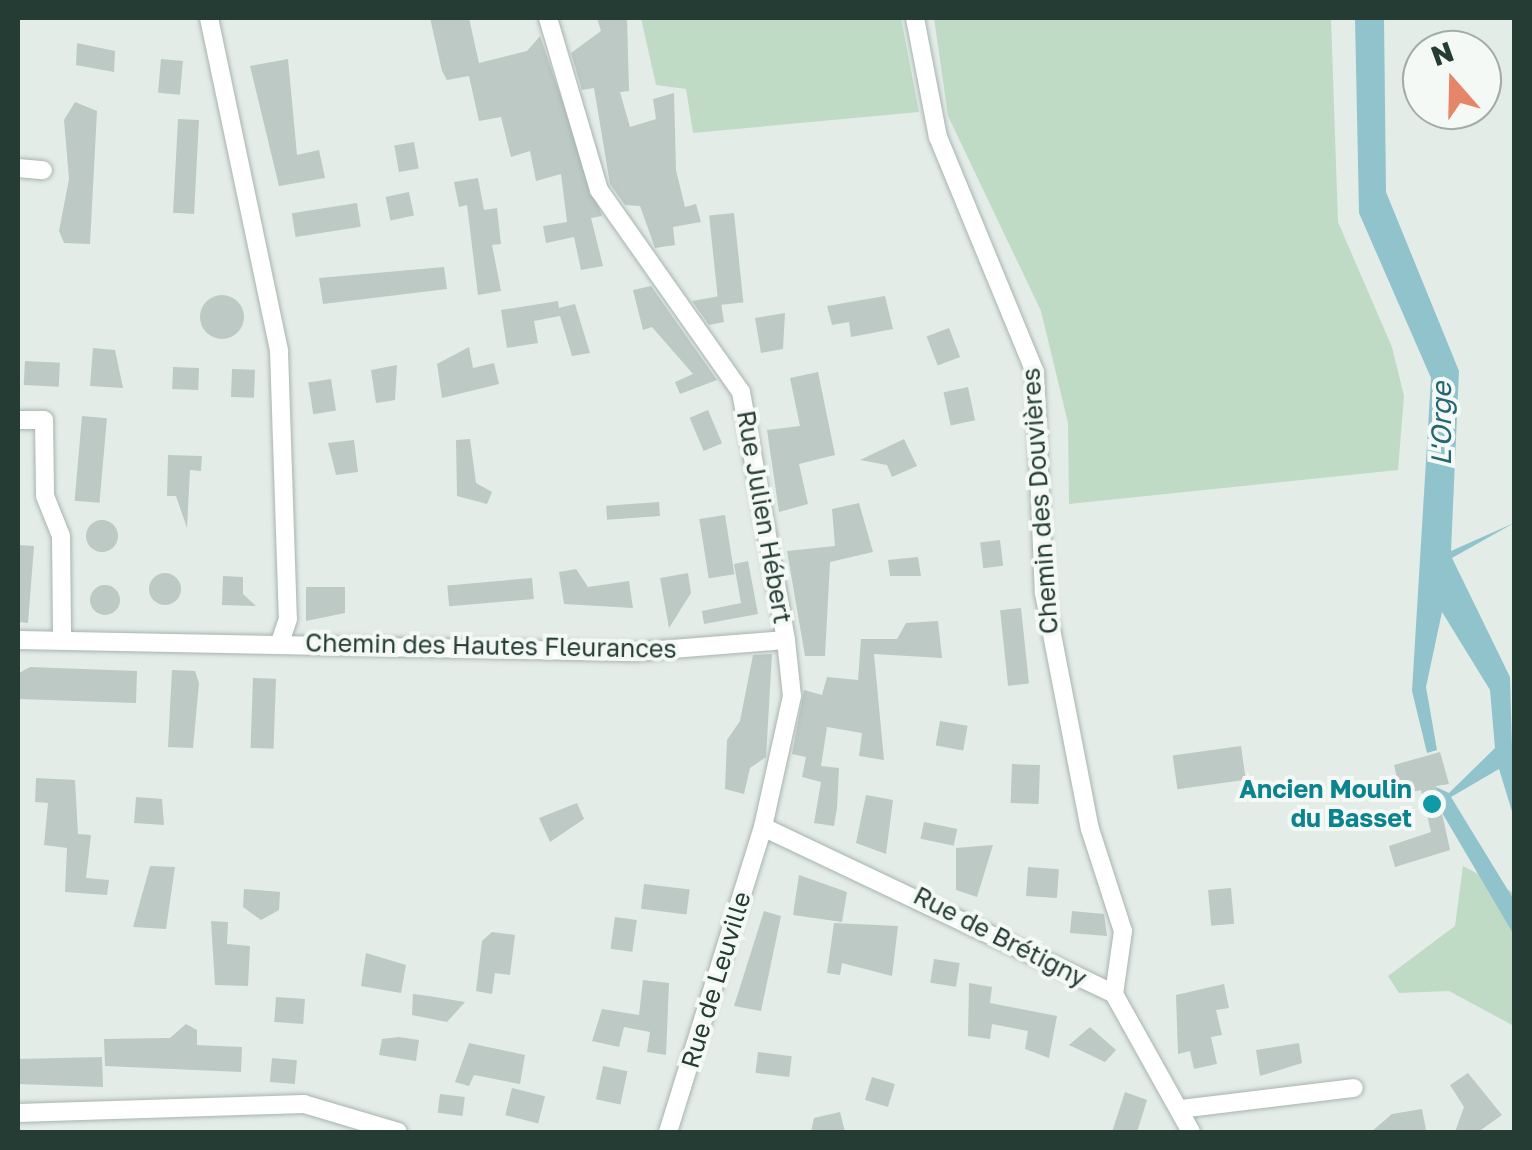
<!DOCTYPE html>
<html>
<head>
<meta charset="utf-8">
<style>
	body { margin:0 }
	#map { position:relative; width:1532px; height:1150px; overflow:hidden; background:#e4ece8; font-family:"Golos Text",sans-serif }
	div>[style] { position:absolute }
	[style*='--x'] { left:calc(var(--x)*1px); top:calc(var(--y)*1px); width:calc(var(--w)*1px); rotate:calc(var(--a)*1deg) }
	.green>* { inset:0; background:#bfdbc6 }
	.water>* { inset:0; background:#91c3cc }
	.building>* { inset:0; background:#bcc9c4; transform-origin:0 0 }
	.round { border-radius:50% }
	.roads { filter:drop-shadow(0 0 2px #a7b4af) drop-shadow(0 0 2px #a7b4af) }
	.minor>* { height:18px; margin:-9px; padding:0 9px; transform-origin:9px; border-radius:9px; background:#fff }
	.dots>* { width:28px; height:28px; translate:-50% -50%; box-sizing:border-box; border:5px solid #f4f9f6; border-radius:50% }
	span { translate:-50% -50%; white-space:nowrap; text-align:center; line-height:1.15; -webkit-text-stroke:8px #f4f9f6; paint-order:stroke }
	.street-label { font-size:25px; color:#253c35 }
	.culture-label { font-size:25px; color:#0d838f; font-weight:700 }
	.right { translate:-100% -50%; text-align:right }
	.water-label { font-size:28px; color:#246672; font-style:italic }
	.frame { position:absolute; inset:0; border:20px solid #253c35; pointer-events:none }
	.north { position:absolute; left:1402px; top:30px; width:100px; height:100px; box-sizing:border-box; background:#f4f9f6; border:2px solid #a1ada9; border-radius:50%; rotate:340deg; font-size:28px; font-weight:700; line-height:40px; text-align:center; color:#253c35 }
	.north::after { content:''; display:block; margin:auto; width:35px; height:45px; background:#e58668; clip-path:polygon(50% 0,100% 100%,50% 72%,0 100%) }
</style>
</head>
<body>
<div id="map">
	<div class="green">
		<div style="clip-path:polygon(641px 18px,901px 18px,919px 112px,693px 133px,686px 89px,656px 85px)"></div>
		<div style="clip-path:polygon(934px 18px,1331px 18px,1338px 222px,1392px 347px,1404px 396px,1398px 470px,1069px 504px,1068px 423px,1041px 311px,948px 116px)"></div>
		<div style="clip-path:polygon(1463px 866px,1514px 893px,1514px 1026px,1449px 991px,1399px 993px,1388px 976px,1455px 926px)"></div>
	</div>
	<div class="water">
		<div style="clip-path:polygon(1355px 18px,1384px 18px,1386px 192px,1459px 371px,1451px 551px,1514px 523px,1452px 558px,1510px 677px,1514px 818px,1499px 769px,1451px 797px,1514px 900px,1514px 935px,1441px 811px,1436px 787px,1449px 793px,1495px 748px,1490px 690px,1442px 612px,1426px 687px,1437px 750px,1427px 753px,1412px 691px,1431px 378px,1359px 213px)"></div>
	</div>
	<div class="building">
		<div style="clip-path:polygon(430px 18px,469px 18px,479px 63px,527px 51px,540px 36px,602px 216px,591px 218px,603px 266px,581px 270px,574px 237px,546px 243px,543px 226px,567px 222px,561px 174px,536px 181px,530px 151px,511px 157px,501px 117px,479px 121px,469px 76px,447px 80px,442px 71px)"></div>
		<div style="clip-path:polygon(597px 18px,627px 18px,629px 91px,620px 92px,630px 127px,656px 119px,653px 99px,674px 93px,676px 170px,685px 207px,696px 204px,701px 222px,673px 227px,675px 245px,655px 248px,640px 206px,625px 205px,610px 184px,594px 88px,582px 90px,571px 53px,601px 31px)"></div>
		<div style="clip-path:polygon(77px 43px,115px 51px,114px 72px,76px 65px)"></div>
		<div style="left:161px;top:59px;width:22px;height:34px;rotate:5deg"></div>
		<div style="clip-path:polygon(288px 59px,297px 155px,319px 150px,325px 178px,279px 186px,250px 66px)"></div>
		<div style="clip-path:polygon(75px 102px,97px 111px,90px 244px,64px 243px,59px 231px,69px 179px,64px 120px)"></div>
		<div style="left:178px;top:119px;width:21px;height:94px;rotate:3deg"></div>
		<div style="left:414px;top:142px;width:27px;height:20px;rotate:80deg"></div>
		<div style="clip-path:polygon(478px 178px,484px 210px,497px 208px,501px 244px,492px 245px,501px 291px,478px 295px,467px 205px,459px 207px,454px 182px)"></div>
		<div style="left:409px;top:192px;width:24px;height:24px;rotate:78deg"></div>
		<div style="left:357px;top:203px;width:24px;height:66px;rotate:81deg"></div>
		<div style="left:734px;top:213px;width:90px;height:25px;rotate:84deg"></div>
		<div style="clip-path:polygon(444px 267px,447px 289px,323px 304px,319px 278px)"></div>
		<div style="clip-path:polygon(651px 286px,717px 380px,680px 394px,675px 382px,693px 374px,652px 327px,643px 330px,633px 290px)"></div>
		<div class="round" style="left:200px;top:295px;width:44px;height:44px"></div>
		<div style="clip-path:polygon(720px 296px,724px 322px,709px 325px,692px 301px)"></div>
		<div style="clip-path:polygon(885px 296px,893px 329px,851px 337px,849px 322px,832px 325px,827px 306px)"></div>
		<div style="clip-path:polygon(558px 301px,559px 308px,575px 304px,590px 353px,572px 356px,560px 316px,534px 321px,538px 343px,507px 348px,501px 310px)"></div>
		<div style="clip-path:polygon(785px 313px,783px 349px,761px 353px,755px 318px)"></div>
		<div style="left:949px;top:328px;width:31px;height:24px;rotate:69deg"></div>
		<div style="clip-path:polygon(469px 347px,473px 368px,494px 363px,499px 384px,442px 398px,437px 364px)"></div>
		<div style="clip-path:polygon(93px 348px,115px 350px,123px 388px,90px 386px)"></div>
		<div style="left:25px;top:361px;width:35px;height:24px;rotate:3deg"></div>
		<div style="clip-path:polygon(397px 365px,395px 400px,376px 403px,371px 370px)"></div>
		<div style="left:173px;top:367px;width:26px;height:22px;rotate:2deg"></div>
		<div style="left:232px;top:369px;width:23px;height:28px;rotate:2deg"></div>
		<div style="clip-path:polygon(818px 372px,835px 455px,799px 464px,808px 504px,779px 512px,767px 430px,800px 426px,790px 378px)"></div>
		<div style="left:331px;top:379px;width:32px;height:23px;rotate:81deg"></div>
		<div style="left:968px;top:387px;width:34px;height:25px;rotate:78deg"></div>
		<div style="left:708px;top:410px;width:36px;height:20px;rotate:67deg"></div>
		<div style="left:82px;top:416px;width:25px;height:85px;rotate:5deg"></div>
		<div style="clip-path:polygon(470px 439px,476px 483px,492px 492px,487px 504px,457px 496px,456px 440px)"></div>
		<div style="clip-path:polygon(904px 439px,917px 466px,892px 477px,887px 465px,860px 460px)"></div>
		<div style="clip-path:polygon(354px 440px,358px 472px,336px 475px,328px 443px)"></div>
		<div style="clip-path:polygon(168px 455px,202px 456px,201px 471px,190px 470px,187px 528px,176px 496px,167px 496px)"></div>
		<div style="left:659px;top:502px;width:14px;height:53px;rotate:86deg"></div>
		<div style="clip-path:polygon(859px 503px,873px 552px,830px 562px,825px 656px,805px 656px,787px 551px,835px 546px,832px 509px)"></div>
		<div style="left:725px;top:515px;width:60px;height:26px;rotate:81deg"></div>
		<div class="round" style="left:86px;top:520px;width:32px;height:32px"></div>
		<div style="left:1000px;top:540px;width:26px;height:20px;rotate:83deg"></div>
		<div style="clip-path:polygon(18px 545px,34px 546px,28px 623px,18px 622px)"></div>
		<div style="clip-path:polygon(918px 557px,921px 576px,890px 576px,888px 560px)"></div>
		<div style="clip-path:polygon(748px 561px,758px 614px,704px 624px,702px 611px,741px 603px,734px 564px)"></div>
		<div style="clip-path:polygon(576px 569px,588px 587px,629px 581px,633px 608px,564px 604px,559px 572px)"></div>
		<div style="clip-path:polygon(688px 573px,691px 593px,669px 628px,660px 578px)"></div>
		<div class="round" style="left:149px;top:573px;width:32px;height:32px"></div>
		<div style="clip-path:polygon(223px 576px,243px 577px,243px 594px,256px 606px,222px 605px)"></div>
		<div style="left:532px;top:578px;width:21px;height:85px;rotate:85deg"></div>
		<div class="round" style="left:90px;top:585px;width:30px;height:30px"></div>
		<div style="clip-path:polygon(306px 587px,345px 587px,345px 613px,306px 621px)"></div>
		<div style="left:1021px;top:608px;width:76px;height:21px;rotate:84deg"></div>
		<div style="clip-path:polygon(938px 621px,942px 658px,874px 654px,884px 760px,859px 756px,862px 733px,827px 727px,821px 766px,839px 768px,837px 808px,834px 826px,814px 823px,821px 782px,802px 777px,806px 757px,792px 754px,804px 690px,822px 695px,827px 677px,858px 680px,861px 639px,897px 639px,906px 623px)"></div>
		<div style="clip-path:polygon(772px 654px,766px 757px,750px 768px,744px 794px,725px 789px,727px 740px,740px 721px,753px 655px)"></div>
		<div style="clip-path:polygon(30px 667px,137px 671px,136px 703px,18px 699px,19px 673px)"></div>
		<div style="clip-path:polygon(172px 670px,195px 671px,199px 683px,193px 748px,168px 747px)"></div>
		<div style="left:253px;top:678px;width:23px;height:70px;rotate:2deg"></div>
		<div style="left:940px;top:721px;width:28px;height:25px;rotate:10deg"></div>
		<div style="left:1241px;top:746px;width:34px;height:69px;rotate:82deg"></div>
		<div style="clip-path:polygon(1440px 752px,1449px 784px,1436px 786px,1450px 850px,1395px 867px,1389px 846px,1431px 832px,1421px 790px,1388px 797px,1384px 781px,1397px 778px,1394px 765px)"></div>
		<div style="left:1012px;top:764px;width:28px;height:39px;rotate:2deg"></div>
		<div style="clip-path:polygon(36px 778px,75px 780px,78px 834px,91px 835px,86px 878px,109px 880px,107px 895px,65px 892px,67px 848px,44px 845px,48px 803px,35px 802px)"></div>
		<div style="clip-path:polygon(866px 795px,893px 800px,886px 854px,856px 843px)"></div>
		<div style="clip-path:polygon(136px 797px,162px 799px,164px 825px,134px 823px)"></div>
		<div style="clip-path:polygon(577px 803px,584px 819px,550px 842px,539px 818px)"></div>
		<div style="left:924px;top:822px;width:34px;height:17px;rotate:12deg"></div>
		<div style="clip-path:polygon(993px 845px,977px 897px,956px 890px,956px 848px)"></div>
		<div style="clip-path:polygon(150px 866px,175px 867px,166px 929px,133px 927px)"></div>
		<div style="left:1028px;top:867px;width:31px;height:29px;rotate:4deg"></div>
		<div style="clip-path:polygon(799px 875px,847px 892px,842px 922px,793px 915px)"></div>
		<div style="left:644px;top:884px;width:46px;height:25px;rotate:7deg"></div>
		<div style="left:1231px;top:888px;width:36px;height:23px;rotate:85deg"></div>
		<div style="clip-path:polygon(244px 889px,280px 892px,279px 910px,261px 920px,243px 907px)"></div>
		<div style="clip-path:polygon(764px 911px,781px 916px,761px 1011px,734px 1006px)"></div>
		<div style="clip-path:polygon(1072px 911px,1104px 914px,1107px 936px,1070px 933px)"></div>
		<div style="left:615px;top:917px;width:22px;height:32px;rotate:8deg"></div>
		<div style="clip-path:polygon(211px 921px,228px 922px,227px 944px,250px 946px,248px 986px,215px 985px)"></div>
		<div style="clip-path:polygon(834px 923px,898px 926px,892px 976px,842px 963px,840px 975px,827px 973px)"></div>
		<div style="clip-path:polygon(492px 932px,515px 935px,510px 975px,495px 973px,492px 994px,476px 991px,482px 941px)"></div>
		<div style="clip-path:polygon(366px 953px,406px 965px,401px 993px,361px 986px)"></div>
		<div style="left:934px;top:959px;width:26px;height:24px;rotate:9deg"></div>
		<div style="clip-path:polygon(643px 980px,669px 983px,666px 1055px,647px 1052px,650px 1032px,624px 1027px,619px 1047px,592px 1041px,602px 1009px,639px 1015px)"></div>
		<div style="clip-path:polygon(969px 983px,992px 987px,990px 1003px,1057px 1016px,1049px 1058px,1025px 1049px,1028px 1031px,992px 1024px,990px 1039px,968px 1036px)"></div>
		<div style="clip-path:polygon(1224px 984px,1229px 1008px,1216px 1010px,1222px 1035px,1211px 1037px,1217px 1064px,1194px 1069px,1190px 1051px,1178px 1054px,1176px 995px)"></div>
		<div style="clip-path:polygon(413px 994px,429px 996px,465px 1002px,447px 1022px,412px 1015px)"></div>
		<div style="left:276px;top:997px;width:29px;height:25px;rotate:4deg"></div>
		<div style="clip-path:polygon(186px 1024px,197px 1030px,197px 1045px,242px 1047px,241px 1072px,105px 1066px,104px 1039px,170px 1038px)"></div>
		<div style="clip-path:polygon(1090px 1027px,1116px 1050px,1105px 1062px,1069px 1045px)"></div>
		<div style="clip-path:polygon(399px 1037px,419px 1040px,416px 1061px,379px 1055px,382px 1039px)"></div>
		<div style="clip-path:polygon(469px 1043px,525px 1055px,520px 1084px,474px 1075px,469px 1086px,455px 1082px)"></div>
		<div style="clip-path:polygon(1299px 1043px,1302px 1063px,1260px 1076px,1256px 1050px)"></div>
		<div style="left:758px;top:1052px;width:34px;height:21px;rotate:7deg"></div>
		<div style="clip-path:polygon(102px 1057px,103px 1087px,18px 1084px,18px 1059px)"></div>
		<div style="left:272px;top:1058px;width:25px;height:24px;rotate:5deg"></div>
		<div style="left:603px;top:1066px;width:25px;height:34px;rotate:12deg"></div>
		<div style="clip-path:polygon(1468px 1073px,1502px 1115px,1478px 1132px,1455px 1132px,1464px 1107px,1450px 1085px)"></div>
		<div style="left:872px;top:1077px;width:24px;height:24px;rotate:17deg"></div>
		<div style="left:512px;top:1088px;width:34px;height:28px;rotate:14deg"></div>
		<div style="clip-path:polygon(1125px 1092px,1147px 1100px,1137px 1132px,1112px 1132px)"></div>
		<div style="left:440px;top:1094px;width:25px;height:19px;rotate:7deg"></div>
		<div style="clip-path:polygon(1422px 1109px,1426px 1130px,1371px 1132px,1392px 1114px)"></div>
		<div style="clip-path:polygon(840px 1112px,845px 1132px,811px 1132px,814px 1118px)"></div>
	</div>
	<div class="roads">
		<div class="minor">
			<div style="--x:209;--y:18;--w:340;--a:78.1"></div>
			<div style="--x:279;--y:351;--w:268;--a:88.1"></div>
			<div style="--x:288;--y:619;--w:21;--a:109"></div>
			<div style="--x:548;--y:18;--w:179;--a:73.5"></div>
			<div style="--x:599;--y:190;--w:247;--a:54.9"></div>
			<div style="--x:741;--y:392;--w:252;--a:79.7"></div>
			<div style="--x:786;--y:640;--w:56;--a:83.9"></div>
			<div style="--x:792;--y:696;--w:134;--a:102.5"></div>
			<div style="--x:763;--y:827;--w:319;--a:107.3"></div>
			<div style="--x:915;--y:18;--w:121;--a:79.1"></div>
			<div style="--x:938;--y:137;--w:254;--a:67.6"></div>
			<div style="--x:1035;--y:372;--w:221;--a:87.7"></div>
			<div style="--x:1044;--y:593;--w:240;--a:79"></div>
			<div style="--x:1090;--y:829;--w:107;--a:72.1"></div>
			<div style="--x:1123;--y:931;--w:64;--a:98.1"></div>
			<div style="--x:18;--y:168;--w:25;--a:5"></div>
			<div style="--x:18;--y:420;--w:26;--a:0"></div>
			<div style="--x:44;--y:420;--w:76;--a:89.2"></div>
			<div style="--x:45;--y:496;--w:43;--a:68.2"></div>
			<div style="--x:61;--y:536;--w:104;--a:89.4"></div>
			<div style="--x:18;--y:640;--w:616;--a:1.12"></div>
			<div style="--x:634;--y:652;--w:152;--a:-4.5"></div>
			<div style="--x:763;--y:827;--w:389;--a:25.4"></div>
			<div style="--x:1114;--y:994;--w:158;--a:60.8"></div>
			<div style="--x:1180;--y:1109;--w:175;--a:-6.9"></div>
			<div style="--x:18;--y:1113;--w:286;--a:-1.8"></div>
			<div style="--x:304;--y:1104;--w:98;--a:16.6"></div>
		</div>
	</div>
	<div class="dots">
		<div style="left:1432px;top:804px;background:#0f9aa8"></div>
	</div>
	<div class="street-label">
		<span style="left:1040px;top:501px;rotate:-94deg">Chemin des Douvières</span>
		<span style="left:764px;top:517px;rotate:80deg">Rue Julien Hébert</span>
		<span style="left:491px;top:646px;rotate:1deg">Chemin des Hautes Fleurances</span>
		<span style="left:1000px;top:937px;rotate:27deg">Rue de Brétigny</span>
		<span style="left:716px;top:980px;rotate:-73deg">Rue de Leuville</span>
	</div>
	<div class="culture-label">
		<span class="right" style="left:1412px;top:804px">Ancien Moulin<br>du Basset</span>
	</div>
	<div class="water-label">
		<span style="left:1441px;top:424px;rotate:-90deg">L'Orge</span>
	</div>
	<div class="frame"></div>
	<div class="north">N</div>
</div>
</body>
</html>
